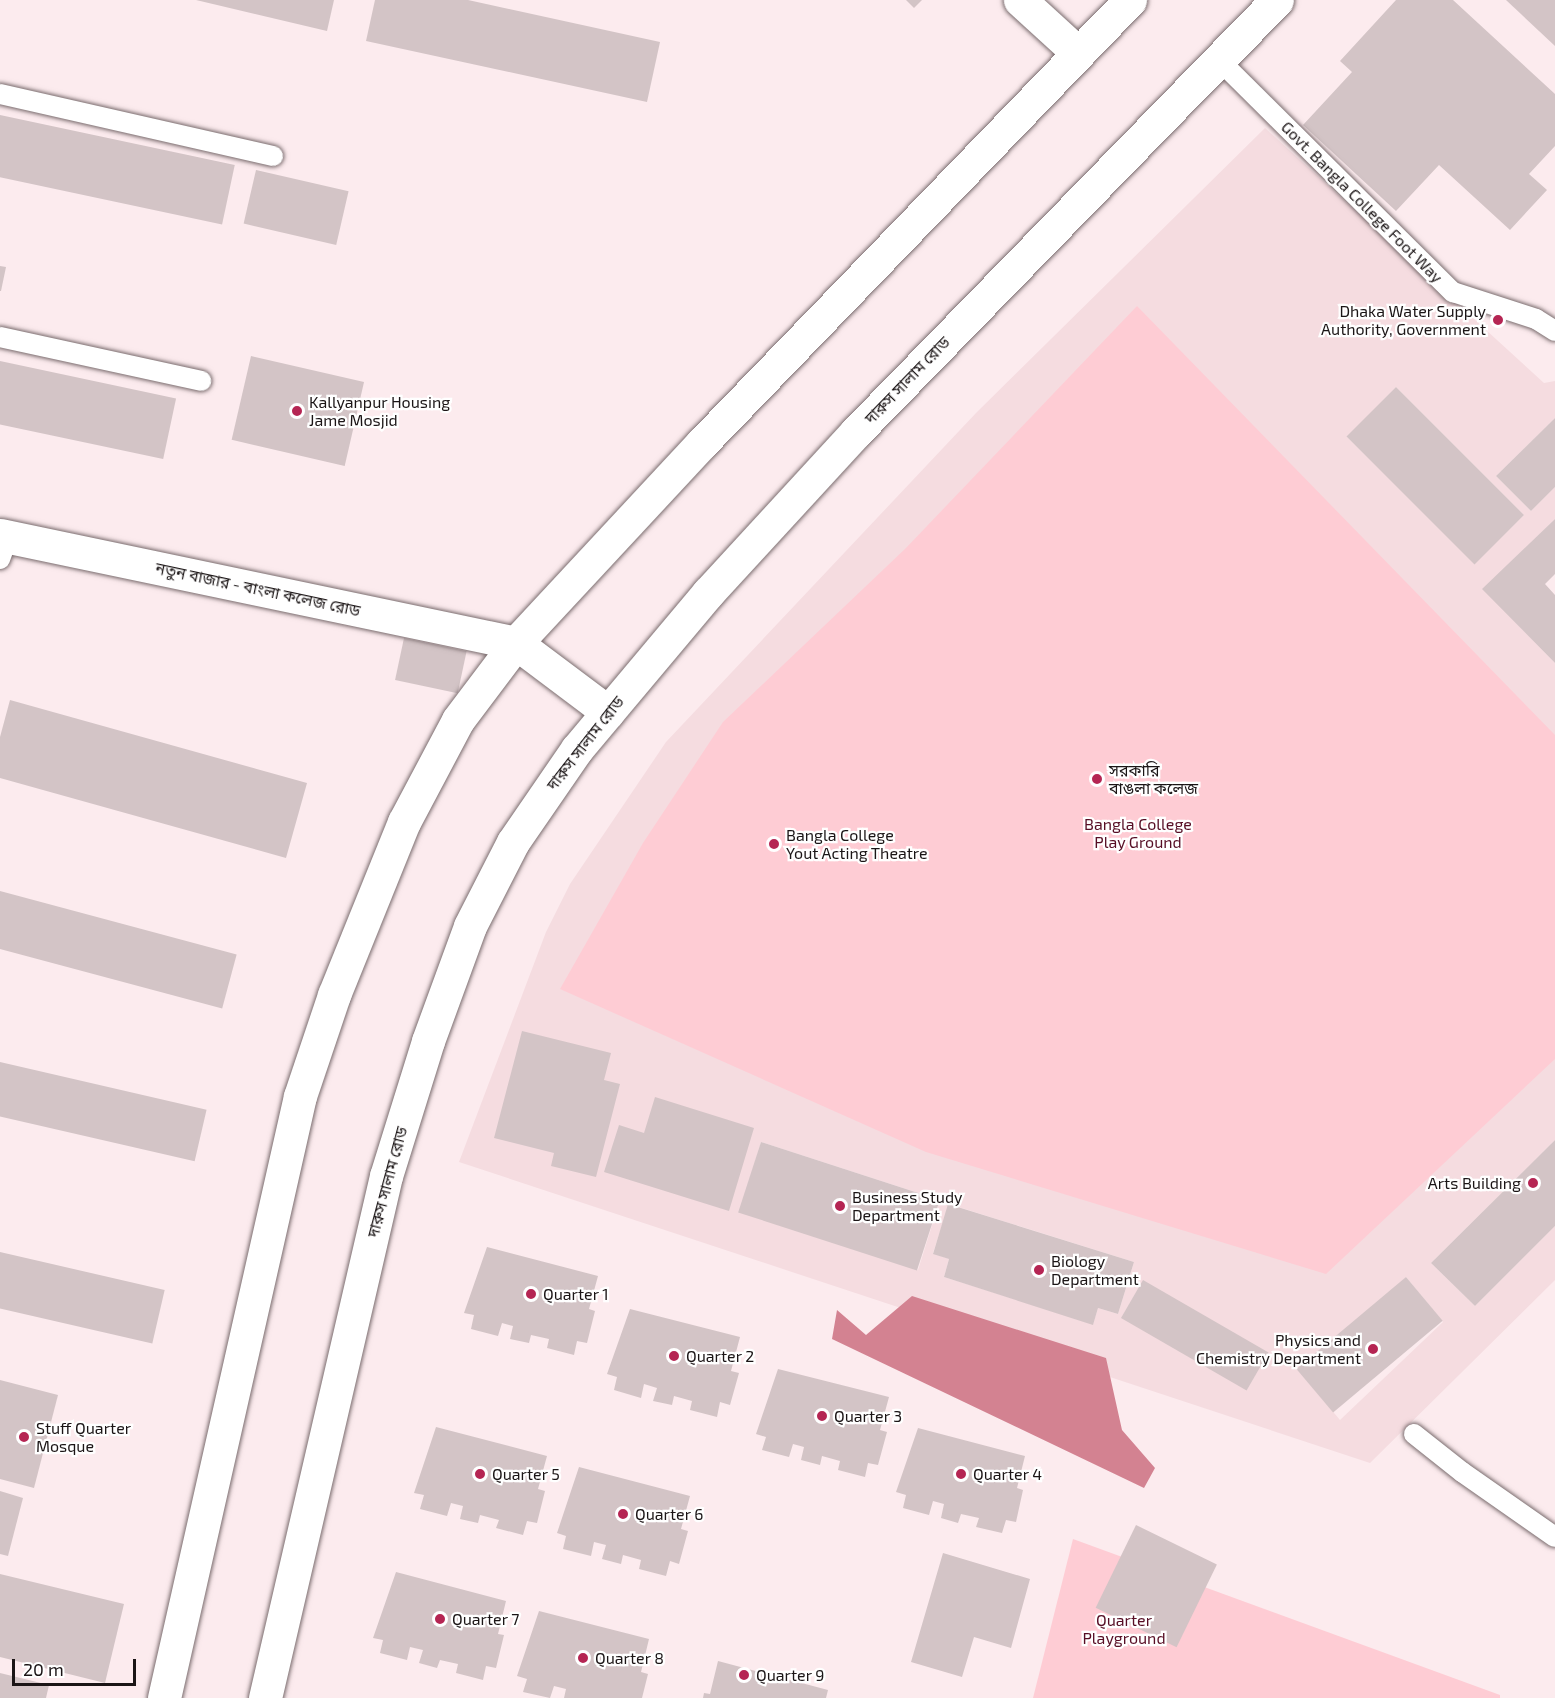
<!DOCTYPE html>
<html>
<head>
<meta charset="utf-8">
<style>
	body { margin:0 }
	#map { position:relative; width:1555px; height:1698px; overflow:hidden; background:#fcebee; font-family:"Exo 2","Noto Sans Bengali",sans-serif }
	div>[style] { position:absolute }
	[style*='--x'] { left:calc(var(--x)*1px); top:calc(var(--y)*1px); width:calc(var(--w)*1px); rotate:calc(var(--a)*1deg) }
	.built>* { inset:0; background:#f5dce0 }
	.green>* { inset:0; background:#feccd4 }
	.water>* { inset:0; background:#d38291 }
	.building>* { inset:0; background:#d3c4c6; transform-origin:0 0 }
	.roads { filter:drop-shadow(0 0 2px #7a6c6e) drop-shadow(0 0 2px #7a6c6e) }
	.lane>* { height:20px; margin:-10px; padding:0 10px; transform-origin:10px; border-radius:10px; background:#fff }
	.street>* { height:33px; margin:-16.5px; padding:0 16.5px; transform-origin:16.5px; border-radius:16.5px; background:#fff }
	.primary>* { height:33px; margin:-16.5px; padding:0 16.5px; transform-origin:16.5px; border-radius:16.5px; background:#fff }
	.dots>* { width:16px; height:16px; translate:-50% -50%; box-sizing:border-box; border:3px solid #fff; border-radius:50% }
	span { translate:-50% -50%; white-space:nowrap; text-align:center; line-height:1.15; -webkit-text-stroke:4.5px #fff; paint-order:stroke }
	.street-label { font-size:16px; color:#1b1516 }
	.poi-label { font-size:16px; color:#1b1516 }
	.right { translate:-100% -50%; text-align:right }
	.left { translate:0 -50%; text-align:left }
	.park-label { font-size:16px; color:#570e25 }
	.scale { position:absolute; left:12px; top:1659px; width:124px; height:27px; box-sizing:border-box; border:3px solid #1b1516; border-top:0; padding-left:8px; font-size:18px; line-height:21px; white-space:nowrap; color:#1b1516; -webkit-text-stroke:4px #fff; paint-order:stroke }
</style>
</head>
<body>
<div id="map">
	<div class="built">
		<div style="clip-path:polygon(evenodd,1265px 128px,1544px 383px,1555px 381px,1555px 418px,1496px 476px,1531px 511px,1555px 487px,1555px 519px,1483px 589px,1555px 663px,1555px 1140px,1431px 1263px,1475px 1306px,1555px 1226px,1555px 1280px,1370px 1463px,459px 1162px,546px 932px,570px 884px,666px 742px,976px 413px,1265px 128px,1396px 387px,1524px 515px,1475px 563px,1347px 437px,1396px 387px,1265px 128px,761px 1142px,940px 1200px,918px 1270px,740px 1212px,761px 1142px,1265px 128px,949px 1204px,1134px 1262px,1118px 1314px,1098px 1308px,1093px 1324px,944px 1277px,949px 1259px,933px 1253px,949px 1204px,1265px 128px,1406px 1277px,1443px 1322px,1340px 1420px,1303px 1376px,1406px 1277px)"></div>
	</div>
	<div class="green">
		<div style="clip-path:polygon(1137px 306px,1555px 735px,1555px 1059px,1326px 1274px,926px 1152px,560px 989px,643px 843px,723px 722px,906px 548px)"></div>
		<div style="clip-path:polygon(1073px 1539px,1500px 1695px,1500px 1698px,1033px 1698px)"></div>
	</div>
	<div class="water">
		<div style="clip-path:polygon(912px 1296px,1106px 1358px,1122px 1430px,1155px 1468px,1144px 1488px,832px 1339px,837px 1310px,866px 1335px)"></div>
	</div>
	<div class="building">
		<div style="clip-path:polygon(196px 0,334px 0,327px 31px)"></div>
		<div style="clip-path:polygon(375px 0,468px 0,660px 42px,647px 102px,366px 41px)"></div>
		<div style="clip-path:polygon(906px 0,922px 0,914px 8px)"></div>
		<div style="clip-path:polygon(1396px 0,1453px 0,1555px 94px,1555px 146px,1529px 174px,1547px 190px,1510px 230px,1439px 165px,1396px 211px,1303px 125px,1352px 72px,1340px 61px)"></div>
		<div style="clip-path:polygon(1506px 0,1555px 0,1555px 46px)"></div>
		<div style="left:0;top:115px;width:240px;height:61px;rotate:12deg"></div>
		<div style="left:256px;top:170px;width:95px;height:55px;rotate:13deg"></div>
		<div style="clip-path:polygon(0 266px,6px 267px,1px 291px,0 291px)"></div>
		<div style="left:251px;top:356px;width:116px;height:86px;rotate:13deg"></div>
		<div style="left:0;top:361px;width:180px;height:62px;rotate:12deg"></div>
		<div style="left:1396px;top:387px;width:181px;height:70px;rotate:45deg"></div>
		<div style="clip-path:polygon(1555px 418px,1555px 487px,1531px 511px,1496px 476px)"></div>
		<div style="clip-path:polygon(1555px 519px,1555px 574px,1545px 584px,1555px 595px,1555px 663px,1482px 589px)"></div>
		<div style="left:404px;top:638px;width:64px;height:43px;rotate:12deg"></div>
		<div style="clip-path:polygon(10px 700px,307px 783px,286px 858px,0 778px,0 737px)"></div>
		<div style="left:0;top:891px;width:245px;height:56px;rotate:15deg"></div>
		<div style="clip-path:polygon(522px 1031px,611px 1053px,604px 1080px,620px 1084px,596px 1177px,551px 1166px,554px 1153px,494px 1138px)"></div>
		<div style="left:0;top:1062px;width:212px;height:53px;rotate:13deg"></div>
		<div style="clip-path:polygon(655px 1097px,754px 1128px,729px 1211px,604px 1172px,619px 1125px,644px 1133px)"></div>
		<div style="clip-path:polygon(1555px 1140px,1555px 1226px,1475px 1306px,1431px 1263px)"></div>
		<div style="left:761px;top:1142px;width:188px;height:74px;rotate:18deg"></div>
		<div style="clip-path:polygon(948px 1204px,1134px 1262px,1118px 1314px,1098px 1308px,1093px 1325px,944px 1277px,949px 1259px,933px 1254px)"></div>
		<div style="clip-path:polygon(487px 1247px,598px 1276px,589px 1309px,595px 1311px,587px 1343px,577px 1341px,574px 1355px,547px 1348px,549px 1339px,531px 1335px,529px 1343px,510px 1339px,513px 1326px,502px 1323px,498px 1336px,471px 1329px,474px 1315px,464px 1313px)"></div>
		<div style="left:0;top:1252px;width:169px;height:55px;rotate:13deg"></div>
		<div style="left:1406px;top:1277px;width:57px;height:143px;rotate:50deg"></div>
		<div style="left:1143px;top:1280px;width:145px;height:44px;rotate:30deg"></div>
		<div style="clip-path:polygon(630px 1309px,740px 1337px,731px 1371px,739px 1373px,730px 1405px,720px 1402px,717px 1417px,690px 1410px,692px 1401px,674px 1396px,672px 1405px,653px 1401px,657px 1388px,644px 1384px,641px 1398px,614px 1390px,617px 1377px,607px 1374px)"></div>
		<div style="clip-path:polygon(778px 1369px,889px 1397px,880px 1430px,887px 1432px,878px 1465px,868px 1463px,865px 1477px,838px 1470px,840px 1461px,822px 1456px,820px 1465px,801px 1460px,804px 1447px,793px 1444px,789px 1457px,762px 1450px,766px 1437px,756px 1434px)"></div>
		<div style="clip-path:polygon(0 1380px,58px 1395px,34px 1488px,0 1479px)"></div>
		<div style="clip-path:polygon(436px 1427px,547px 1456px,538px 1489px,545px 1491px,537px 1523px,527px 1521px,523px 1535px,496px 1528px,499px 1520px,480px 1515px,478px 1523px,460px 1519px,463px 1506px,451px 1503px,447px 1516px,420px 1509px,424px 1495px,414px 1493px)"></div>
		<div style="clip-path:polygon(918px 1428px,1025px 1456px,1017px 1488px,1023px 1490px,1016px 1522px,1006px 1520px,1002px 1533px,976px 1527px,979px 1518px,961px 1514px,958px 1523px,941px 1518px,944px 1504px,933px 1501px,929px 1515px,903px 1508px,906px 1495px,896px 1492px)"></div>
		<div style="clip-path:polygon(579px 1467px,690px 1496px,681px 1529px,688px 1531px,679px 1564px,670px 1561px,666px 1576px,639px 1569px,641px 1560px,623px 1555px,621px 1564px,602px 1559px,606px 1545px,594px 1542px,591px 1556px,563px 1549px,566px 1536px,557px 1533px)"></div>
		<div style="clip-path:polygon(0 1491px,23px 1498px,8px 1556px,0 1554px)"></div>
		<div style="left:1136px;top:1525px;width:90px;height:92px;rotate:26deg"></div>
		<div style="clip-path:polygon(943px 1553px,1030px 1579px,1011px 1648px,974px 1637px,962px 1677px,911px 1662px)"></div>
		<div style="clip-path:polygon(396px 1572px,506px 1601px,498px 1634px,504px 1635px,496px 1668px,486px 1666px,483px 1680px,456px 1673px,458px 1664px,440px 1660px,437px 1668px,419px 1663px,423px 1650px,410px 1647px,407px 1660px,380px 1653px,383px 1640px,373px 1638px)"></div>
		<div style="clip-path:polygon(0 1574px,124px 1604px,105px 1683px,0 1657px)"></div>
		<div style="clip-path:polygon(539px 1611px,649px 1639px,641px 1672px,648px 1674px,642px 1698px,564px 1698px,566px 1689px,554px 1686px,550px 1698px,523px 1692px,527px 1679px,517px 1676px)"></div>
		<div style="clip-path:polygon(718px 1661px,828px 1690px,826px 1698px,703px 1698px,704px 1693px,710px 1694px)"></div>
		<div style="clip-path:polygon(0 1673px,49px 1685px,46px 1698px,0 1698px)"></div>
	</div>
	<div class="roads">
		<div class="lane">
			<div style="--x:1219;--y:60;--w:330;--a:44.8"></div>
			<div style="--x:1453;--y:292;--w:87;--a:18"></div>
			<div style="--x:1536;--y:319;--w:22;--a:32"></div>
			<div style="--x:0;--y:94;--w:280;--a:12.8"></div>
			<div style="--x:0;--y:337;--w:206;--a:12.3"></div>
			<div style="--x:0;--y:559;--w:23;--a:-70"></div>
			<div style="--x:1414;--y:1434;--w:61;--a:38.4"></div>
			<div style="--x:1462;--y:1472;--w:113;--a:35"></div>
		</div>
		<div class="street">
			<div style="--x:1020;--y:0;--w:79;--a:42.4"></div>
			<div style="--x:0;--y:535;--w:527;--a:11.82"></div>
		</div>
		<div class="primary">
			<div style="--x:516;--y:643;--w:115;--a:36.9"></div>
			<div style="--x:164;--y:1698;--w:617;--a:-77.27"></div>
			<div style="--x:300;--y:1096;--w:107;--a:-71.4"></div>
			<div style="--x:334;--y:995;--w:187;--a:-68"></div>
			<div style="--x:404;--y:822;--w:115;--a:-62.1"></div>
			<div style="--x:458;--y:720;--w:96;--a:-53"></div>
			<div style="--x:516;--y:643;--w:273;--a:-47.1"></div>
			<div style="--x:702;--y:443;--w:616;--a:-45.99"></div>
			<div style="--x:265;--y:1698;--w:536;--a:-76.95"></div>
			<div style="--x:386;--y:1176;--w:141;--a:-72.7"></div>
			<div style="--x:428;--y:1041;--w:122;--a:-69.9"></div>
			<div style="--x:470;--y:926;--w:94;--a:-62.9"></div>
			<div style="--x:513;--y:842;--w:113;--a:-55.5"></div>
			<div style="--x:577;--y:749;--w:204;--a:-50"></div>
			<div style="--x:708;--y:593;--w:219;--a:-47.4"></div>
			<div style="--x:856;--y:432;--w:603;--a:-45.74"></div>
		</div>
	</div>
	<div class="dots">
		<div style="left:1498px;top:320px;background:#b52553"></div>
		<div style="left:297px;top:411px;background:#b52553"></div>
		<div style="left:1097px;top:779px;background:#b52553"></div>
		<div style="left:774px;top:844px;background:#b52553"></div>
		<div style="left:1533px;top:1183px;background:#b52553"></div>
		<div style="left:840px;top:1206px;background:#b52553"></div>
		<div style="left:1039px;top:1270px;background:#b52553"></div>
		<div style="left:531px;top:1294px;background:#b52553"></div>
		<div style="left:1373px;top:1349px;background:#b52553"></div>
		<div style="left:674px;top:1356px;background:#b52553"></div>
		<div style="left:822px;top:1416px;background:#b52553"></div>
		<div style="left:24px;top:1437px;background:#b52553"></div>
		<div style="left:480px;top:1474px;background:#b52553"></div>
		<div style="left:961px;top:1474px;background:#b52553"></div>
		<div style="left:623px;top:1514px;background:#b52553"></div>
		<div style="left:440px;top:1619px;background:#b52553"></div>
		<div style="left:583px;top:1658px;background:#b52553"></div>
		<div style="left:744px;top:1675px;background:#b52553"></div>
	</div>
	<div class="street-label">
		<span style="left:1362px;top:202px;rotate:45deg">Govt. Bangla College Foot Way</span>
		<span style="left:907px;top:380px;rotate:-46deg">দারুস সালাম রোড</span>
		<span style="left:258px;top:589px;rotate:12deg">নতুন বাজার - বাংলা কলেজ রোড</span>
		<span style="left:585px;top:743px;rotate:-52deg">দারুস সালাম রোড</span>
		<span style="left:387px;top:1182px;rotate:-75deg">দারুস সালাম রোড</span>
	</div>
	<div class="poi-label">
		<span class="right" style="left:1486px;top:320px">Dhaka Water Supply<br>Authority, Government</span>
		<span class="left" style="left:309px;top:411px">Kallyanpur Housing<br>Jame Mosjid</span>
		<span class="left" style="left:1109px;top:779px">সরকারি<br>বাঙলা কলেজ</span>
		<span class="left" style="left:786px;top:844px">Bangla College<br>Yout Acting Theatre</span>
		<span class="right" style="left:1521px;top:1183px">Arts Building</span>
		<span class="left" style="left:852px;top:1206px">Business Study<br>Department</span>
		<span class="left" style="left:1051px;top:1270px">Biology<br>Department</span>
		<span class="left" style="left:543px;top:1294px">Quarter 1</span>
		<span class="right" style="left:1361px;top:1349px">Physics and<br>Chemistry Department</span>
		<span class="left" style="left:686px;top:1356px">Quarter 2</span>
		<span class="left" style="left:834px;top:1416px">Quarter 3</span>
		<span class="left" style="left:36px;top:1437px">Stuff Quarter<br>Mosque</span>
		<span class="left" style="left:492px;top:1474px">Quarter 5</span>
		<span class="left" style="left:973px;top:1474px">Quarter 4</span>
		<span class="left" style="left:635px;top:1514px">Quarter 6</span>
		<span class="left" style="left:452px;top:1619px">Quarter 7</span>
		<span class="left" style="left:595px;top:1658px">Quarter 8</span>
		<span class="left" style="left:756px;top:1675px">Quarter 9</span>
	</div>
	<div class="park-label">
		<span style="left:1138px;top:833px">Bangla College<br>Play Ground</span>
		<span style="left:1124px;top:1629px">Quarter<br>Playground</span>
	</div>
	<div class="scale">20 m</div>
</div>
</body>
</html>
